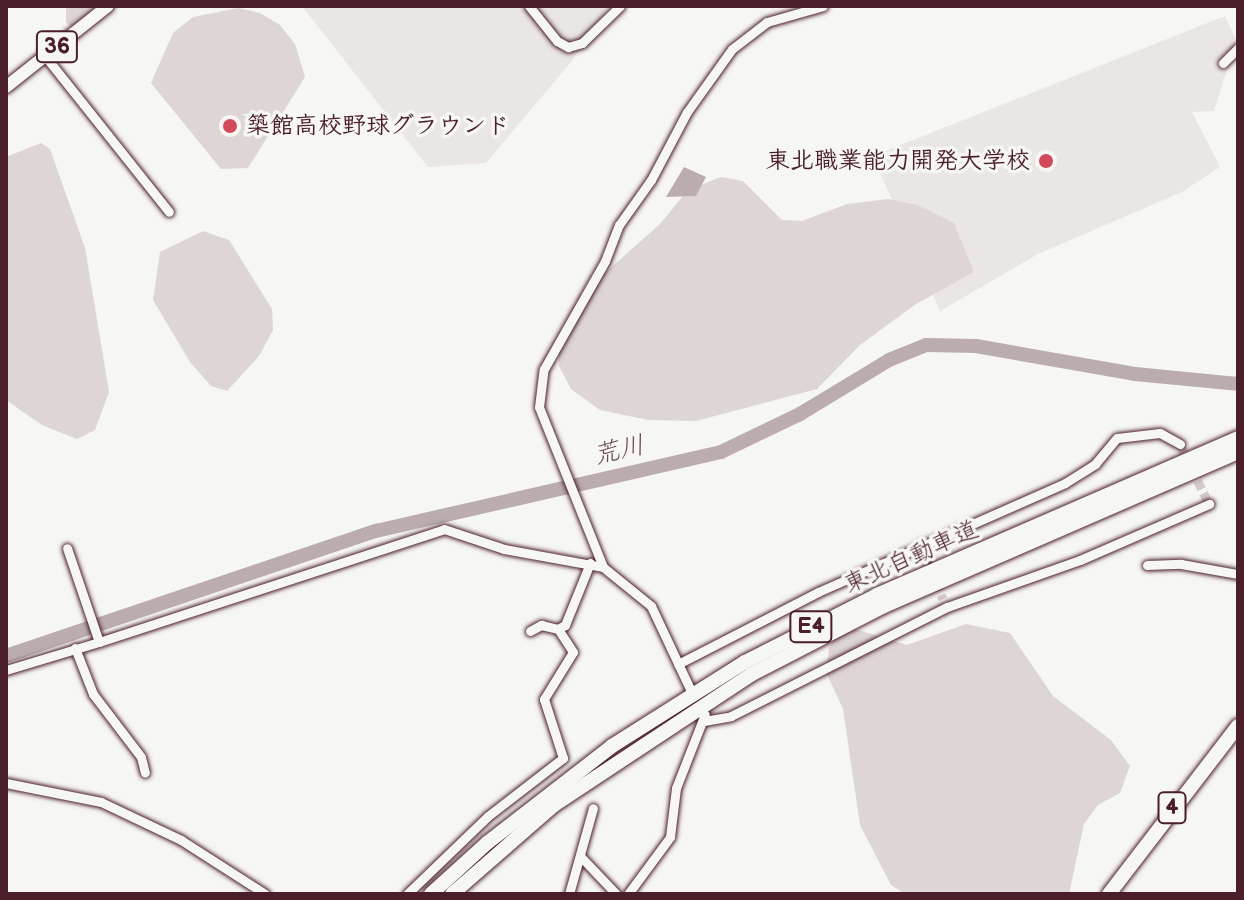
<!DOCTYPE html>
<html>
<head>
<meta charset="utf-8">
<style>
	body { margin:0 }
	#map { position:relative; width:1244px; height:900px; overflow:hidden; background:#f6f6f2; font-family:"Balsamiq Sans","Klee One",sans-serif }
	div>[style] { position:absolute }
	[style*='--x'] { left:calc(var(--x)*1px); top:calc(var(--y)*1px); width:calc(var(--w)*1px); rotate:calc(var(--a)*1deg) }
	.built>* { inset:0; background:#e9e6e3 }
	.green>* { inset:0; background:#ddd6d5 }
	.water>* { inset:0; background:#bbadae }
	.river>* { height:14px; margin:-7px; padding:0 7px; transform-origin:7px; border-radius:7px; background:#bbadae }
	.minor-tunnel>* { height:9px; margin-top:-4.5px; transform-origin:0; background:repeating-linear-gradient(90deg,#d4cbca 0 9px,transparent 0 13.5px) }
	.roads { filter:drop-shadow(0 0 2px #4a1f2b) drop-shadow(0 0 2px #4a1f2b) }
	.minor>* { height:9px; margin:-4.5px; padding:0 4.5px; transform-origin:4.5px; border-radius:4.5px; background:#f6f6f2 }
	.major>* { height:12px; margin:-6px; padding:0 6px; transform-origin:6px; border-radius:6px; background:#f6f6f2 }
	.highway>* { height:14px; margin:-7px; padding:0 7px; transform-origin:7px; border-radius:7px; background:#f6f6f2 }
	.dots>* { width:22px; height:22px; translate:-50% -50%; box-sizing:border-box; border:4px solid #f6f6f2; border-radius:50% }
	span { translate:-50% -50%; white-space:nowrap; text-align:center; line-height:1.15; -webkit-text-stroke:7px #f6f6f2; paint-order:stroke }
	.shield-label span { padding:2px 6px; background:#f6f6f2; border:2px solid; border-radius:6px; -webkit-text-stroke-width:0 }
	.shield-label { font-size:22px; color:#4a1f2b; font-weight:700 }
	.poi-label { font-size:24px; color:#4a1f2b; font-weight:700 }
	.left { translate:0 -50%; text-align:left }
	.right { translate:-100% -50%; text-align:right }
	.street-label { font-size:24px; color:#4a1f2b }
	.water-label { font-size:26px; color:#6c4a52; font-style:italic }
	.frame { position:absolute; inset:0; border:8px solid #4a1f2b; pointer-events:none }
</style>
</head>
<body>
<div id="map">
	<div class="built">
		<div style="clip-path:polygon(302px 6px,608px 6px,571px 62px,486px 163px,428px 167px)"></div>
		<div style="clip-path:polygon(1225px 16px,1236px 40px,1214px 111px,1192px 112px,1220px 167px,1182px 192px,1038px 254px,940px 311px,873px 156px)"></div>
	</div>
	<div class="green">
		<div style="clip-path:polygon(66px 6px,120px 6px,73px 29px,66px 22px)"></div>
		<div style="clip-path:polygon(238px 8px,260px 13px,280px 25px,295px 44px,305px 77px,248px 168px,221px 169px,151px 83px,173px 33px,193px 17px)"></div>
		<div style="clip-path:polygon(41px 143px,50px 149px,85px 248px,109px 392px,95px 430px,77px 439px,42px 425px,6px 400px,6px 157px)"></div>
		<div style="clip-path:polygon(721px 177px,743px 181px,782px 220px,802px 221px,847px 204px,888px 199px,917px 205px,954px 223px,974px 272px,916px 304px,860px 345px,817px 389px,696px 421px,648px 420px,600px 410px,571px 389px,559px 366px,559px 336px,580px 295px,660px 224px,688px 190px)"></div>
		<div style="clip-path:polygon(203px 231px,229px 240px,272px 309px,273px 330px,259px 356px,227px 391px,211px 386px,190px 362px,153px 300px,160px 252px)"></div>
		<div style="clip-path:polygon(966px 624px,1010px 633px,1053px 696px,1111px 740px,1130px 766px,1120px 793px,1098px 805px,1084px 824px,1069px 894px,905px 894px,891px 885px,860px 825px,843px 709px,826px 672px,829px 648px,837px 633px,855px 629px,907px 645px)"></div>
	</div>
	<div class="water">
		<div style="clip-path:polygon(684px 167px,706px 177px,696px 196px,666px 197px)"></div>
	</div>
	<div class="river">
		<div style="--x:6;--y:656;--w:391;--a:-18.7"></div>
		<div style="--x:376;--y:531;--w:354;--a:-12.9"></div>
		<div style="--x:721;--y:452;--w:88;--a:-25.7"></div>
		<div style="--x:800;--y:414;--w:104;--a:-31.2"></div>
		<div style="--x:889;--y:360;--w:40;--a:-22"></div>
		<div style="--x:926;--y:345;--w:50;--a:1.1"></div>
		<div style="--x:976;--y:346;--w:161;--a:10"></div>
		<div style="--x:1135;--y:374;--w:103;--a:5.5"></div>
	</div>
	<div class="minor-tunnel">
		<div style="--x:1180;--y:444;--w:67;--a:64.2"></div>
		<div style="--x:926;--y:557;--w:45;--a:68"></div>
	</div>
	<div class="roads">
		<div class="minor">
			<div style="--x:529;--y:6;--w:45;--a:51.3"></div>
			<div style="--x:557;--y:41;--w:13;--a:29"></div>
			<div style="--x:568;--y:47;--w:15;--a:-16"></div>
			<div style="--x:582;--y:43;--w:53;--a:-44.2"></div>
			<div style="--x:45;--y:56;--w:199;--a:51.5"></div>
			<div style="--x:1223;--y:63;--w:21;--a:-45"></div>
			<div style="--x:922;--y:544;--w:14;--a:73"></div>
			<div style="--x:1147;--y:565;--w:34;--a:-2"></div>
			<div style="--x:1181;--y:564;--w:58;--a:10"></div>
			<div style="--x:603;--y:567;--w:172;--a:-111.8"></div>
			<div style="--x:539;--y:407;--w:38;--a:-83"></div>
			<div style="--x:544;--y:369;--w:124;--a:-60.5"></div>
			<div style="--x:605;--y:261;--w:39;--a:-69"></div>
			<div style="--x:619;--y:225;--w:55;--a:-54.6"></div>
			<div style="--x:651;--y:180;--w:77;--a:-62.1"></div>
			<div style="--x:687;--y:112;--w:77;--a:-54.5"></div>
			<div style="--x:732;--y:49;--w:44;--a:-37.6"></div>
			<div style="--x:767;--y:22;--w:58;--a:-15.9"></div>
			<div style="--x:530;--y:631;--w:13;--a:-29"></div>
			<div style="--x:541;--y:625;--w:17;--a:13"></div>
			<div style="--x:558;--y:629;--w:8;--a:-30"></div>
			<div style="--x:565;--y:625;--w:67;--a:-68"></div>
			<div style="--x:99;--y:642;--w:363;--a:-18.1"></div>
			<div style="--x:444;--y:529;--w:63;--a:18.4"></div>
			<div style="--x:504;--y:549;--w:101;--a:10.3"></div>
			<div style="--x:603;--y:567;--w:62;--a:39.1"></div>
			<div style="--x:651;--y:606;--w:92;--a:64.8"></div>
			<div style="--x:75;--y:648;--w:49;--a:68.6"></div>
			<div style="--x:93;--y:694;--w:79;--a:52.7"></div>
			<div style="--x:141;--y:757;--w:16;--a:76"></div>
			<div style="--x:678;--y:664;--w:157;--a:-27.2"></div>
			<div style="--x:818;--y:592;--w:270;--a:-23.8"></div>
			<div style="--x:1065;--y:483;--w:36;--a:-32"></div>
			<div style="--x:1095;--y:464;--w:34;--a:-50"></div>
			<div style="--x:1117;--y:438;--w:43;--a:-6.6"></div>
			<div style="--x:1160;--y:433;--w:23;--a:29"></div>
			<div style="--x:6;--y:670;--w:97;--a:-16.8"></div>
			<div style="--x:99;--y:642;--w:99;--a:-108.8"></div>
			<div style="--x:704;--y:721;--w:27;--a:-10"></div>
			<div style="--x:731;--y:716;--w:242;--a:-26.8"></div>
			<div style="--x:947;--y:607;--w:141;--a:-19.5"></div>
			<div style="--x:1080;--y:560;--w:141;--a:-23.5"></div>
			<div style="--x:6;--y:783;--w:97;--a:11.3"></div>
			<div style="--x:101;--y:802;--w:89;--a:25.4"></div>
			<div style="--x:181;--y:840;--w:100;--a:32.7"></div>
			<div style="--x:580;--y:856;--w:52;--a:46.5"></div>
			<div style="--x:407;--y:894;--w:112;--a:-43.9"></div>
			<div style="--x:488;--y:816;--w:95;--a:-37.7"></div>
			<div style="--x:563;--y:758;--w:62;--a:-107.9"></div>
			<div style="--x:544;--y:699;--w:55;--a:-58.3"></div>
			<div style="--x:573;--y:652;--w:27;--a:-123"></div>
			<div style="--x:569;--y:894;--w:89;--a:-74.4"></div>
			<div style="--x:628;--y:894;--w:71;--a:-53.6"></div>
			<div style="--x:670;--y:837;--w:49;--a:-83"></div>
			<div style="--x:676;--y:788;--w:79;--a:-68.6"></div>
		</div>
		<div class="major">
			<div style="--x:6;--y:87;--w:130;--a:-38.5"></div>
		</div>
		<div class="highway">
			<div style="--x:431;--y:894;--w:76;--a:-42.3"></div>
			<div style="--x:487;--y:843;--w:158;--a:-37.8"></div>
			<div style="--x:612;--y:746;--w:157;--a:-32.3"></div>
			<div style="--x:745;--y:662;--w:148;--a:-26.9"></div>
			<div style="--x:877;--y:595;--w:394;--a:-23.5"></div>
			<div style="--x:452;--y:894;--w:135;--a:-41.1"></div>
			<div style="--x:554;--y:805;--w:237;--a:-33.5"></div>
			<div style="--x:752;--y:674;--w:148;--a:-27.3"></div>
			<div style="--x:884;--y:606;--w:386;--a:-23.5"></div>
			<div style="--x:1109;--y:894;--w:212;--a:-52.5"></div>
		</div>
	</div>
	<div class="dots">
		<div style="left:230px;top:126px;background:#d1495b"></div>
		<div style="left:1046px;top:161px;background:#d1495b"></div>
	</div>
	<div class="shield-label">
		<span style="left:57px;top:47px">36</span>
		<span style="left:811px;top:627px">E4</span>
		<span style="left:1172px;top:808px">4</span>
	</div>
	<div class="poi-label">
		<span class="left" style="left:246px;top:126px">築館高校野球グラウンド</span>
		<span class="right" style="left:1030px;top:161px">東北職業能力開発大学校</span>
	</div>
	<div class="street-label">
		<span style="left:911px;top:557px;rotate:-24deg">東北自動車道</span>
	</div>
	<div class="water-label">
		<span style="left:619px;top:451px;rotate:-13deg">荒川</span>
	</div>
	<div class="frame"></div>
</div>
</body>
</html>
